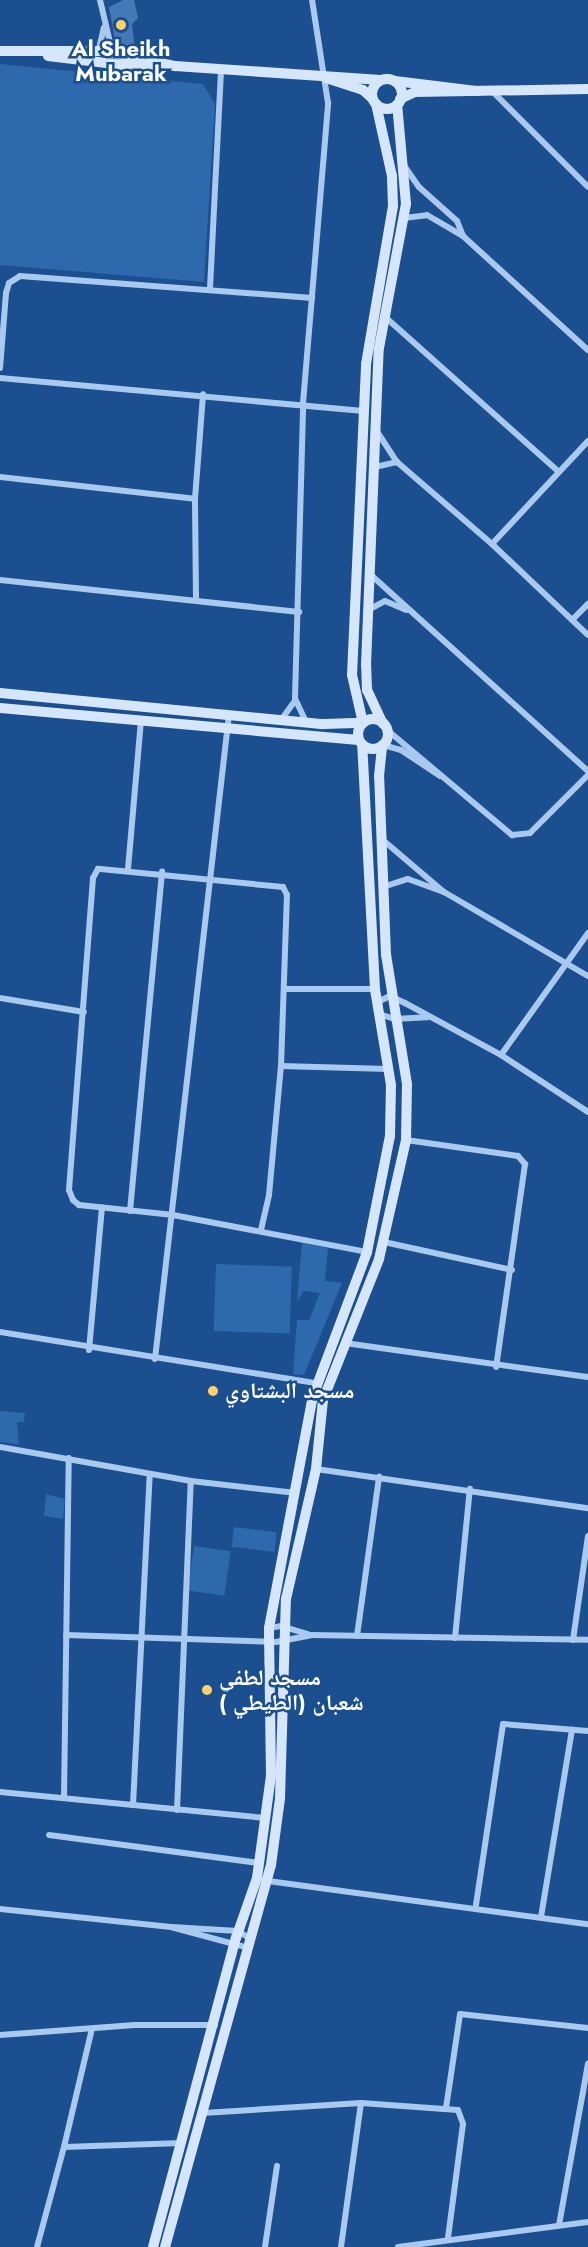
<!DOCTYPE html>
<html>
<head>
<meta charset="utf-8">
<style>
	body { margin:0 }
	#map { position:relative; width:588px; height:2247px; overflow:hidden; background:#1b4f8f; font-family:Jost,"Noto Naskh Arabic",sans-serif }
	div>[style] { position:absolute }
	[style*='--x'] { left:calc(var(--x)*1px); top:calc(var(--y)*1px); width:calc(var(--w)*1px); rotate:calc(var(--a)*1deg) }
	.green>* { inset:0; background:#2e69ad; transform-origin:0 0 }
	.building>* { inset:0; background:#4478b7 }
	.street>* { height:6px; margin:-3px; padding:0 3px; transform-origin:3px; border-radius:3px; background:#a9c9ee }
	.secondary>* { height:10px; margin:-5px; padding:0 5px; transform-origin:5px; border-radius:5px; background:#d6e6fa }
	.secondary>.ring { margin:-5px; padding:0; box-sizing:content-box; background:none; border:10px solid #d6e6fa; border-radius:50% }
	.dots>* { width:16px; height:16px; translate:-50% -50%; box-sizing:border-box; border:3px solid #1b4f8f; border-radius:50% }
	span { translate:-50% -50%; white-space:nowrap; text-align:center; line-height:1.15; -webkit-text-stroke:5px #1b4f8f; paint-order:stroke }
	.poi-label { font-size:22px; color:#fff; font-weight:700 }
	.left { translate:0 -50%; text-align:left }
</style>
</head>
<body>
<div id="map">
	<div class="green">
		<div style="clip-path:polygon(0 64px,203px 84px,215px 104px,204px 282px,0 265px)"></div>
		<div style="clip-path:polygon(302px 1243px,328px 1248px,325px 1281px,342px 1283px,304px 1375px,293px 1374px,297px 1320px,309px 1320px,320px 1293px,304px 1291px,297px 1301px)"></div>
		<div style="left:216px;top:1264px;width:76px;height:67px;rotate:2deg"></div>
		<div style="clip-path:polygon(0 1411px,25px 1413px,24px 1422px,17px 1422px,19px 1444px,0 1442px)"></div>
		<div style="clip-path:polygon(46px 1494px,65px 1499px,63px 1519px,44px 1516px)"></div>
		<div style="left:234px;top:1527px;width:43px;height:20px;rotate:7deg"></div>
		<div style="left:194px;top:1546px;width:37px;height:45px;rotate:8deg"></div>
	</div>
	<div class="building">
		<div style="clip-path:polygon(123px 0,134px 0,138px 18px,132px 24px,135px 50px,116px 46px,109px 7px)"></div>
	</div>
	<div class="street">
		<div style="--x:100;--y:0;--w:57;--a:76.7"></div>
		<div style="--x:98;--y:53;--w:26;--a:-77"></div>
		<div style="--x:493;--y:92;--w:134;--a:45"></div>
		<div style="--x:405;--y:167;--w:24;--a:55"></div>
		<div style="--x:419;--y:187;--w:51;--a:41.8"></div>
		<div style="--x:457;--y:221;--w:16;--a:68"></div>
		<div style="--x:404;--y:218;--w:23;--a:-7"></div>
		<div style="--x:427;--y:215;--w:42;--a:30.3"></div>
		<div style="--x:463;--y:236;--w:169;--a:42.4"></div>
		<div style="--x:210;--y:288;--w:218;--a:-87.1"></div>
		<div style="--x:384;--y:316;--w:234;--a:41.7"></div>
		<div style="--x:0;--y:368;--w:75;--a:-85.4"></div>
		<div style="--x:6;--y:293;--w:10;--a:-73"></div>
		<div style="--x:9;--y:283;--w:13;--a:-32"></div>
		<div style="--x:20;--y:276;--w:293;--a:4.3"></div>
		<div style="--x:0;--y:378;--w:365;--a:5.2"></div>
		<div style="--x:378;--y:433;--w:35;--a:57"></div>
		<div style="--x:397;--y:462;--w:125;--a:40.8"></div>
		<div style="--x:492;--y:544;--w:132;--a:43.5"></div>
		<div style="--x:375;--y:467;--w:23;--a:-13"></div>
		<div style="--x:0;--y:477;--w:196;--a:6.4"></div>
		<div style="--x:492;--y:544;--w:141;--a:-47"></div>
		<div style="--x:371;--y:575;--w:292;--a:42.1"></div>
		<div style="--x:0;--y:580;--w:301;--a:6.1"></div>
		<div style="--x:196;--y:598;--w:99;--a:-90.6"></div>
		<div style="--x:195;--y:499;--w:105;--a:-85.6"></div>
		<div style="--x:368;--y:610;--w:19;--a:-28"></div>
		<div style="--x:385;--y:601;--w:23;--a:23"></div>
		<div style="--x:572;--y:620;--w:23;--a:-45"></div>
		<div style="--x:281;--y:720;--w:22;--a:-54"></div>
		<div style="--x:306;--y:722;--w:26;--a:-115"></div>
		<div style="--x:295;--y:698;--w:295;--a:-88.4"></div>
		<div style="--x:303;--y:403;--w:301;--a:-85.2"></div>
		<div style="--x:328;--y:103;--w:104;--a:-98.8"></div>
		<div style="--x:386;--y:729;--w:165;--a:40.1"></div>
		<div style="--x:512;--y:835;--w:18;--a:-6"></div>
		<div style="--x:530;--y:833;--w:82;--a:-45"></div>
		<div style="--x:383;--y:745;--w:19;--a:16"></div>
		<div style="--x:401;--y:750;--w:47;--a:33.7"></div>
		<div style="--x:384;--y:841;--w:79;--a:40.4"></div>
		<div style="--x:128;--y:869;--w:150;--a:-85"></div>
		<div style="--x:383;--y:887;--w:26;--a:-18"></div>
		<div style="--x:408;--y:879;--w:38;--a:20"></div>
		<div style="--x:444;--y:892;--w:167;--a:30.3"></div>
		<div style="--x:287;--y:989;--w:88;--a:0"></div>
		<div style="--x:0;--y:998;--w:85;--a:9.5"></div>
		<div style="--x:376;--y:1003;--w:16;--a:-27"></div>
		<div style="--x:390;--y:996;--w:17;--a:25"></div>
		<div style="--x:405;--y:1003;--w:109;--a:28.4"></div>
		<div style="--x:501;--y:1055;--w:104;--a:33.2"></div>
		<div style="--x:379;--y:1014;--w:16;--a:18"></div>
		<div style="--x:394;--y:1019;--w:33;--a:-3"></div>
		<div style="--x:501;--y:1055;--w:150;--a:-54.5"></div>
		<div style="--x:281;--y:1066;--w:107;--a:1.6"></div>
		<div style="--x:406;--y:1140;--w:113;--a:8.1"></div>
		<div style="--x:518;--y:1156;--w:11;--a:49"></div>
		<div style="--x:525;--y:1164;--w:205;--a:98.1"></div>
		<div style="--x:130;--y:1211;--w:341;--a:-84.6"></div>
		<div style="--x:261;--y:1230;--w:36;--a:-77"></div>
		<div style="--x:269;--y:1195;--w:130;--a:-84.7"></div>
		<div style="--x:281;--y:1066;--w:171;--a:-88"></div>
		<div style="--x:287;--y:895;--w:9;--a:-117"></div>
		<div style="--x:283;--y:887;--w:186;--a:-174.4"></div>
		<div style="--x:98;--y:869;--w:10;--a:119"></div>
		<div style="--x:93;--y:878;--w:313;--a:94.4"></div>
		<div style="--x:69;--y:1190;--w:11;--a:68"></div>
		<div style="--x:73;--y:1200;--w:8;--a:40"></div>
		<div style="--x:79;--y:1205;--w:95;--a:6.1"></div>
		<div style="--x:173;--y:1215;--w:197;--a:10.8"></div>
		<div style="--x:384;--y:1242;--w:131;--a:12.3"></div>
		<div style="--x:0;--y:1332;--w:320;--a:9.2"></div>
		<div style="--x:345;--y:1343;--w:245;--a:8"></div>
		<div style="--x:89;--y:1350;--w:143;--a:-84.8"></div>
		<div style="--x:155;--y:1359;--w:648;--a:-83.45"></div>
		<div style="--x:0;--y:1447;--w:194;--a:10.1"></div>
		<div style="--x:191;--y:1481;--w:106;--a:6.5"></div>
		<div style="--x:316;--y:1469;--w:275;--a:8.2"></div>
		<div style="--x:269;--y:1628;--w:12;--a:-9"></div>
		<div style="--x:281;--y:1626;--w:28;--a:17"></div>
		<div style="--x:66;--y:1635;--w:210;--a:1.9"></div>
		<div style="--x:276;--y:1642;--w:37;--a:-11"></div>
		<div style="--x:312;--y:1635;--w:276;--a:1"></div>
		<div style="--x:357;--y:1636;--w:161;--a:-82.1"></div>
		<div style="--x:455;--y:1638;--w:150;--a:-84.3"></div>
		<div style="--x:573;--y:1640;--w:105;--a:-81.8"></div>
		<div style="--x:0;--y:1792;--w:267;--a:5.6"></div>
		<div style="--x:64;--y:1798;--w:340;--a:-89.2"></div>
		<div style="--x:133;--y:1805;--w:331;--a:-87.1"></div>
		<div style="--x:177;--y:1810;--w:329;--a:-87.6"></div>
		<div style="--x:49;--y:1835;--w:212;--a:7.6"></div>
		<div style="--x:268;--y:1881;--w:323;--a:7.7"></div>
		<div style="--x:476;--y:1905;--w:183;--a:-81.5"></div>
		<div style="--x:503;--y:1724;--w:85;--a:4.7"></div>
		<div style="--x:0;--y:1909;--w:172;--a:6"></div>
		<div style="--x:171;--y:1927;--w:81;--a:15.1"></div>
		<div style="--x:541;--y:1917;--w:190;--a:-80.6"></div>
		<div style="--x:172;--y:1927;--w:66;--a:3.5"></div>
		<div style="--x:238;--y:1931;--w:15;--a:32"></div>
		<div style="--x:0;--y:2035;--w:135;--a:-4.2"></div>
		<div style="--x:135;--y:2025;--w:80;--a:0"></div>
		<div style="--x:446;--y:2108;--w:95;--a:-81.5"></div>
		<div style="--x:460;--y:2014;--w:129;--a:6.2"></div>
		<div style="--x:203;--y:2113;--w:158;--a:-3.6"></div>
		<div style="--x:361;--y:2103;--w:97;--a:4.1"></div>
		<div style="--x:458;--y:2110;--w:15;--a:70"></div>
		<div style="--x:463;--y:2124;--w:115;--a:97.5"></div>
		<div style="--x:64;--y:2147;--w:121;--a:-76.7"></div>
		<div style="--x:559;--y:2225;--w:164;--a:-79.8"></div>
		<div style="--x:37;--y:2247;--w:104;--a:-74.9"></div>
		<div style="--x:64;--y:2147;--w:118;--a:-1.9"></div>
		<div style="--x:265;--y:2247;--w:82;--a:-81.6"></div>
		<div style="--x:341;--y:2247;--w:145;--a:-82.1"></div>
		<div style="--x:398;--y:2247;--w:192;--a:-7.5"></div>
	</div>
	<div class="secondary">
		<div style="--x:0;--y:51;--w:103;--a:0"></div>
		<div style="--x:103;--y:51;--w:74;--a:11.8"></div>
		<div style="--x:175;--y:66;--w:206;--a:3.9"></div>
		<div style="--x:48;--y:56;--w:101;--a:6.8"></div>
		<div style="--x:326;--y:78;--w:39;--a:18"></div>
		<div style="--x:363;--y:90;--w:13;--a:42"></div>
		<div class="ring" style="left:372px;top:79px;width:20px;height:20px"></div>
		<div style="--x:395;--y:81;--w:84;--a:6.9"></div>
		<div style="--x:400;--y:99;--w:17;--a:-25"></div>
		<div style="--x:415;--y:92;--w:173;--a:-1"></div>
		<div style="--x:0;--y:693;--w:325;--a:5.5"></div>
		<div style="--x:324;--y:724;--w:38;--a:-2"></div>
		<div style="--x:0;--y:708;--w:360;--a:5.1"></div>
		<div class="ring" style="left:358px;top:719px;width:20px;height:20px"></div>
		<div style="--x:363;--y:723;--w:49;--a:-102.9"></div>
		<div style="--x:352;--y:675;--w:311;--a:-87.4"></div>
		<div style="--x:366;--y:364;--w:160;--a:-80.3"></div>
		<div style="--x:393;--y:206;--w:30;--a:-92"></div>
		<div style="--x:392;--y:176;--w:74;--a:-102.5"></div>
		<div style="--x:383;--y:724;--w:38;--a:-115"></div>
		<div style="--x:367;--y:690;--w:25;--a:-92"></div>
		<div style="--x:366;--y:665;--w:317;--a:-87.7"></div>
		<div style="--x:379;--y:348;--w:147;--a:-79.4"></div>
		<div style="--x:406;--y:204;--w:100;--a:-95.1"></div>
		<div style="--x:153;--y:2247;--w:320;--a:-75"></div>
		<div style="--x:236;--y:1938;--w:64;--a:-70.7"></div>
		<div style="--x:257;--y:1878;--w:103;--a:-82.2"></div>
		<div style="--x:271;--y:1776;--w:148;--a:-90.8"></div>
		<div style="--x:269;--y:1628;--w:236;--a:-79.3"></div>
		<div style="--x:313;--y:1396;--w:154;--a:-69.4"></div>
		<div style="--x:367;--y:1252;--w:118;--a:-78.8"></div>
		<div style="--x:390;--y:1136;--w:51;--a:-88.9"></div>
		<div style="--x:391;--y:1085;--w:97;--a:-99.5"></div>
		<div style="--x:375;--y:989;--w:244;--a:-93"></div>
		<div style="--x:165;--y:2247;--w:396;--a:-74.5"></div>
		<div style="--x:271;--y:1865;--w:68;--a:-82.3"></div>
		<div style="--x:280;--y:1798;--w:199;--a:-88.3"></div>
		<div style="--x:286;--y:1599;--w:133;--a:-77"></div>
		<div style="--x:316;--y:1469;--w:69;--a:-84.2"></div>
		<div style="--x:323;--y:1400;--w:152;--a:-68.3"></div>
		<div style="--x:379;--y:1259;--w:122;--a:-77.2"></div>
		<div style="--x:406;--y:1140;--w:56;--a:-89"></div>
		<div style="--x:407;--y:1084;--w:131;--a:-99.2"></div>
		<div style="--x:386;--y:955;--w:179;--a:-92.2"></div>
		<div style="--x:379;--y:776;--w:31;--a:-84"></div>
	</div>
	<div class="dots">
		<div style="left:121px;top:25px;background:#ffd166"></div>
		<div style="left:213px;top:1391px;background:#ffd166"></div>
		<div style="left:207px;top:1690px;background:#ffd166"></div>
	</div>
	<div class="poi-label">
		<span style="left:121px;top:61px">Al Sheikh<br>Mubarak</span>
		<span class="left" style="left:225px;top:1391px">مسجد البشتاوي</span>
		<span class="left" style="left:219px;top:1690px">مسجد لطفي<br>شعبان (الطيطي )</span>
	</div>
</div>
</body>
</html>
